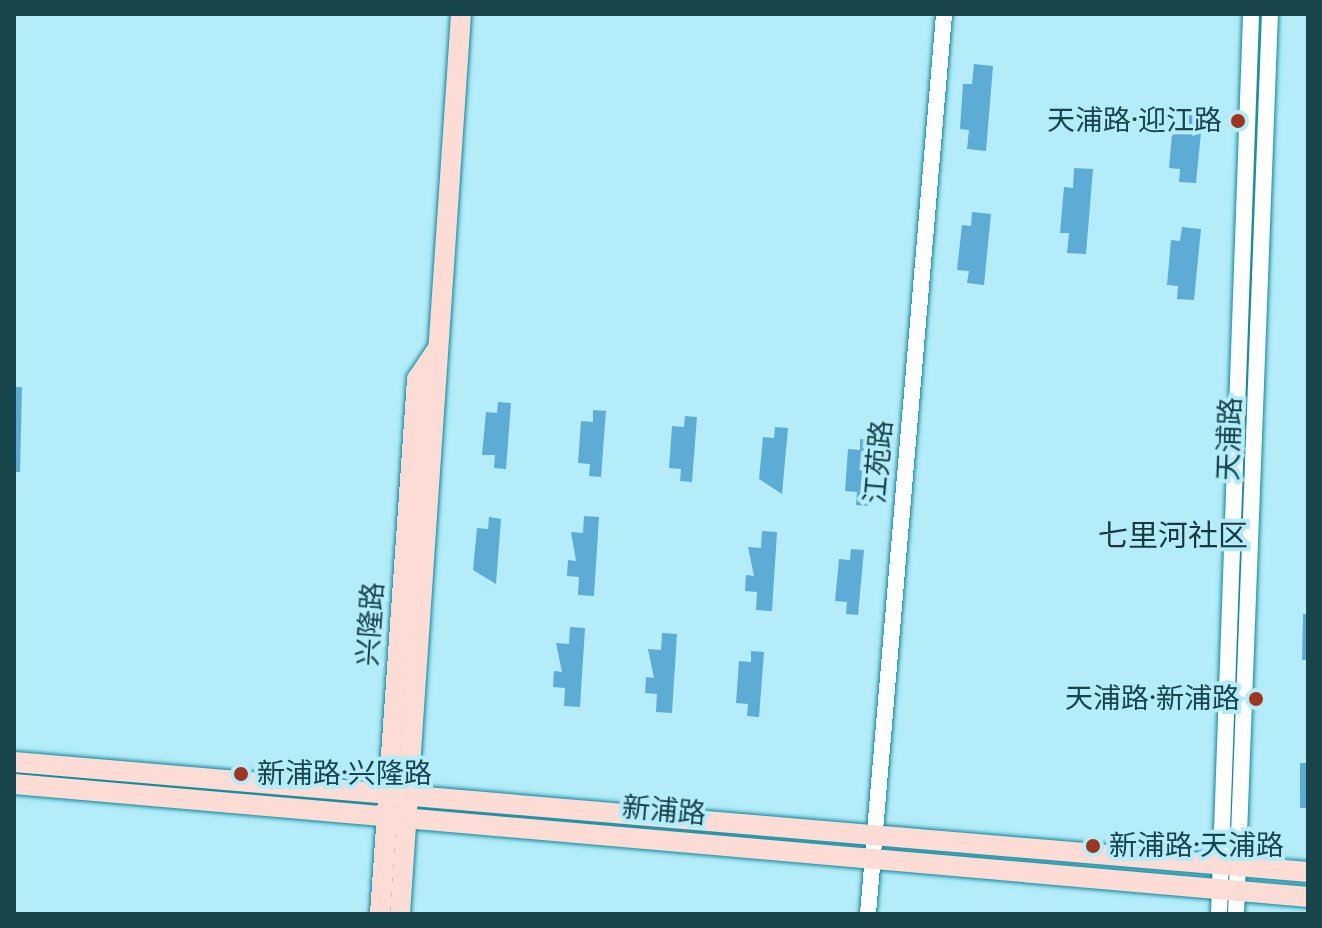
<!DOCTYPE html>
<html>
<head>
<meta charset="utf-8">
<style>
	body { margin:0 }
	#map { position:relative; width:1322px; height:928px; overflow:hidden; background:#b4ecf9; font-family:"Roboto Serif","Noto Sans SC",serif }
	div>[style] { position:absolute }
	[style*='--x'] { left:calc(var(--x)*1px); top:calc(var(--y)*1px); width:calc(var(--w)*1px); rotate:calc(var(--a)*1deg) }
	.building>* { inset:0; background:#5cacd5; transform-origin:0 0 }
	.roads { filter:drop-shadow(0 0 2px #0c889c) drop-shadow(0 0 2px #0c889c) }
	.minor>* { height:16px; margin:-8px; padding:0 8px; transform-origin:8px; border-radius:8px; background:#fff }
	.major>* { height:20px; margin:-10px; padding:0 10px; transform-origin:10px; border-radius:10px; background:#fcdcd5 }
	.dots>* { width:22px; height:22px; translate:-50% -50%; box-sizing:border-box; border:4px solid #b4ecf9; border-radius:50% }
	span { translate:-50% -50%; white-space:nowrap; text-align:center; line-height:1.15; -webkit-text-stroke:8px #b4ecf9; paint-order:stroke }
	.poi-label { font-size:28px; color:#18444c }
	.right { translate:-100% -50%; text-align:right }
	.left { translate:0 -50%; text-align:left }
	.street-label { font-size:28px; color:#18444c }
	.neighbourhood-label { font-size:30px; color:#18383f }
	.frame { position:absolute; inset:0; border:16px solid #18444c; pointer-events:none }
</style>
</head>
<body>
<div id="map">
	<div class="building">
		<div style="clip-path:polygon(974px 64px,993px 66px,986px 151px,967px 149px,969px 130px,960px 129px,963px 84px,972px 84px)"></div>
		<div style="clip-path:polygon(1184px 110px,1203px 112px,1196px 183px,1179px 182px,1180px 169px,1169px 168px,1173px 123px,1182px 124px)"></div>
		<div style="clip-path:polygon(1074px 168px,1093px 169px,1086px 254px,1067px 253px,1069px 233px,1060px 233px,1064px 187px,1073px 188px)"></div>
		<div style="clip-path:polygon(972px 212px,991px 214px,984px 285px,967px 283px,969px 271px,957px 270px,962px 225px,971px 226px)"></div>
		<div style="clip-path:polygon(1182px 227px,1201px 229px,1194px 300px,1177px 299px,1178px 286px,1167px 285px,1171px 240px,1180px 241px)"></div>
		<div style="clip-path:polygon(14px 387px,22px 387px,20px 472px,14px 472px)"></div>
		<div style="clip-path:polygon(498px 402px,511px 403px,506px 469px,494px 468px,495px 455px,482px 455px,486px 412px,497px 413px)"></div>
		<div style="clip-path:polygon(593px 410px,606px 411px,601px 477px,589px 476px,590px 464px,578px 463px,581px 421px,593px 422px)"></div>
		<div style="clip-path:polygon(685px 416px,697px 417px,692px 482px,680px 481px,681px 469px,669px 468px,672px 426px,684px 427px)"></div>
		<div style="clip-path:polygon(775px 427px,788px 428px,782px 494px,759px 479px,763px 437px,774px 438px)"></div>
		<div style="clip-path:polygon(860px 439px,873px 440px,868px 506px,856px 505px,857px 492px,845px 491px,848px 449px,860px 450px)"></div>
		<div style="clip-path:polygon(584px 516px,599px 517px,594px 596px,578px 595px,579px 577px,567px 576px,568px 560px,576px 561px,571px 532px,583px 533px)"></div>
		<div style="clip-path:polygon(489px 517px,501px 519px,496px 584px,473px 570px,477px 528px,488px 529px)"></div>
		<div style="clip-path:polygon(762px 531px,777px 532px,772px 611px,756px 610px,757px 592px,745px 591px,746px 575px,754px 576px,748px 547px,761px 548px)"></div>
		<div style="clip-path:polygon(851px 549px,864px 550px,858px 615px,846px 614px,847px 602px,835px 601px,839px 559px,850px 560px)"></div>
		<div style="clip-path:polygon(1303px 614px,1308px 614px,1308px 660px,1302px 660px)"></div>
		<div style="clip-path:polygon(570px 627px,585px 628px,580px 707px,564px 706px,565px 688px,553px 687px,554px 671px,562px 672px,556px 643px,569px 644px)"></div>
		<div style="clip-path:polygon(662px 633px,677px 634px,672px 713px,656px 712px,657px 694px,645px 693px,646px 677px,654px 678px,648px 649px,661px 650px)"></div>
		<div style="clip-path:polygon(751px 651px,764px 652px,759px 717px,747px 716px,748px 704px,736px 703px,739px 661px,751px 662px)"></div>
		<div style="left:1300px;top:763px;width:8px;height:45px"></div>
	</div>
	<div class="roads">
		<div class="minor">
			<div style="--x:868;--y:914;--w:903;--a:-85.17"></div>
			<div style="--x:1219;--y:914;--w:901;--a:-87.96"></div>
			<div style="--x:1236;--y:914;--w:901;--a:-87.84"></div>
		</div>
		<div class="major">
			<div style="--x:14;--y:762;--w:1299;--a:4.86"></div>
			<div style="--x:14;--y:784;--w:1299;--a:4.99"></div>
			<div style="--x:380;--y:914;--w:536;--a:-86.04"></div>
			<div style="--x:417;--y:379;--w:37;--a:-56"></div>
			<div style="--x:400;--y:914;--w:902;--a:-86.12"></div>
		</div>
	</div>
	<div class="dots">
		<div style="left:1238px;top:121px;background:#9e3520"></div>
		<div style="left:1256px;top:699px;background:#9e3520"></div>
		<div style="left:241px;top:774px;background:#9e3520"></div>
		<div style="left:1093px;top:846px;background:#9e3520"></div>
	</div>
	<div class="poi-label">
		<span class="right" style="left:1222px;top:121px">天浦路·迎江路</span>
		<span class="right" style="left:1240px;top:699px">天浦路·新浦路</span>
		<span class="left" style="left:257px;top:774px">新浦路·兴隆路</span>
		<span class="left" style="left:1109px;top:846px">新浦路·天浦路</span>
	</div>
	<div class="street-label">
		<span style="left:1230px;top:439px;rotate:-88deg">天浦路</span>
		<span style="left:879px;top:462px;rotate:-85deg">江苑路</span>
		<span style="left:371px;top:624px;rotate:-86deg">兴隆路</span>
		<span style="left:664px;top:811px;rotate:5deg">新浦路</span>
	</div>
	<div class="neighbourhood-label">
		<span style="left:1173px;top:536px">七里河社区</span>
	</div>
	<div class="frame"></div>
</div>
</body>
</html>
